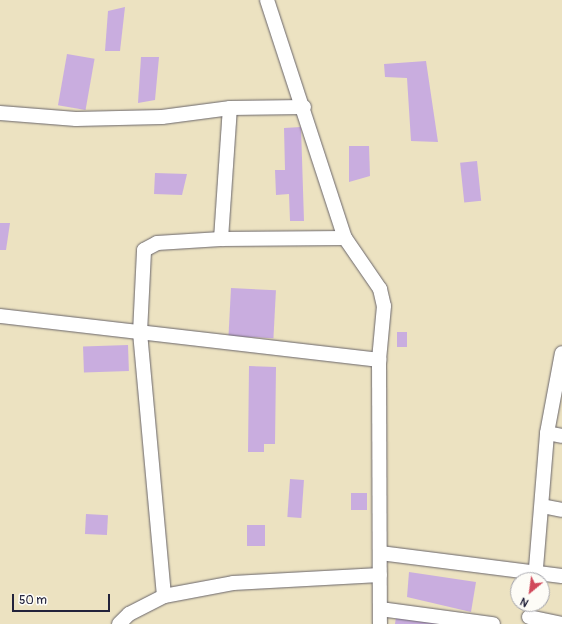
<!DOCTYPE html>
<html>
<head>
<meta charset="utf-8">
<style>
	body { margin:0 }
	#map { position:relative; width:562px; height:624px; overflow:hidden; background:#ece2c1; font-family:Pangolin,sans-serif }
	div>[style] { position:absolute }
	[style*='--x'] { left:calc(var(--x)*1px); top:calc(var(--y)*1px); width:calc(var(--w)*1px); rotate:calc(var(--a)*1deg) }
	.building>* { inset:0; background:#c9addf; transform-origin:0 0 }
	.roads { filter:drop-shadow(0 0 1px #69656a) drop-shadow(0 0 1px #69656a) }
	.street>* { height:14px; margin:-7px; padding:0 7px; transform-origin:7px; border-radius:7px; background:#fff }
	span { translate:-50% -50%; white-space:nowrap; text-align:center; line-height:1.15; -webkit-text-stroke:4px #fdfcf7; paint-order:stroke }
	.north { position:absolute; left:510px; top:572px; width:40px; height:40px; box-sizing:border-box; background:#fdfcf7; border:1px solid #a5a5ac; border-radius:50%; rotate:209deg; font-size:11px; font-weight:700; line-height:16px; text-align:center; color:#22223b }
	.north::after { content:''; display:block; margin:auto; width:14px; height:18px; background:#d1495b; clip-path:polygon(50% 0,100% 100%,50% 72%,0 100%) }
	.scale { position:absolute; left:12px; top:594px; width:98px; height:18px; box-sizing:border-box; border:2px solid #22223b; border-top:0; padding-left:5px; font-size:12px; line-height:14px; white-space:nowrap; color:#22223b; -webkit-text-stroke:3px #fdfcf7; paint-order:stroke }
</style>
</head>
<body>
<div id="map">
	<div class="building">
		<div style="clip-path:polygon(125px 7px,120px 51px,105px 51px,108px 11px)"></div>
		<div style="left:67px;top:54px;width:28px;height:52px;rotate:10deg"></div>
		<div style="clip-path:polygon(141px 57px,159px 57px,155px 100px,138px 103px)"></div>
		<div style="clip-path:polygon(426px 61px,438px 142px,411px 141px,407px 78px,385px 77px,384px 64px)"></div>
		<div style="clip-path:polygon(301px 127px,304px 221px,290px 221px,289px 194px,276px 195px,275px 170px,285px 170px,284px 128px)"></div>
		<div style="clip-path:polygon(349px 146px,369px 146px,370px 176px,349px 182px)"></div>
		<div style="left:477px;top:161px;width:40px;height:17px;rotate:84deg"></div>
		<div style="clip-path:polygon(155px 173px,187px 174px,182px 195px,154px 194px)"></div>
		<div style="clip-path:polygon(0 223px,10px 223px,6px 250px,0 250px)"></div>
		<div style="left:231px;top:288px;width:45px;height:48px;rotate:3deg"></div>
		<div style="left:397px;top:332px;width:10px;height:15px"></div>
		<div style="left:128px;top:345px;width:26px;height:45px;rotate:88deg"></div>
		<div style="clip-path:polygon(249px 366px,276px 367px,275px 444px,264px 444px,264px 452px,248px 452px)"></div>
		<div style="left:290px;top:479px;width:14px;height:38px;rotate:4deg"></div>
		<div style="left:351px;top:493px;width:16px;height:17px"></div>
		<div style="left:86px;top:514px;width:22px;height:20px;rotate:3deg"></div>
		<div style="left:247px;top:525px;width:18px;height:21px"></div>
		<div style="clip-path:polygon(409px 572px,476px 582px,471px 612px,407px 597px)"></div>
		<div style="clip-path:polygon(396px 617px,437px 623px,437px 624px,395px 624px)"></div>
	</div>
	<div class="roads">
		<div class="street">
			<div style="--x:267;--y:0;--w:250;--a:71.9"></div>
			<div style="--x:345;--y:238;--w:62;--a:55.5"></div>
			<div style="--x:380;--y:289;--w:17;--a:77"></div>
			<div style="--x:384;--y:306;--w:54;--a:95.3"></div>
			<div style="--x:379;--y:360;--w:264;--a:89.8"></div>
			<div style="--x:0;--y:113;--w:76;--a:4.5"></div>
			<div style="--x:76;--y:119;--w:86;--a:-1.3"></div>
			<div style="--x:162;--y:117;--w:69;--a:-7.5"></div>
			<div style="--x:230;--y:108;--w:74;--a:-0.8"></div>
			<div style="--x:221;--y:239;--w:131;--a:-86.1"></div>
			<div style="--x:0;--y:316;--w:382;--a:6.6"></div>
			<div style="--x:547;--y:433;--w:15;--a:11"></div>
			<div style="--x:542;--y:506;--w:20;--a:11"></div>
			<div style="--x:380;--y:553;--w:183;--a:7.2"></div>
			<div style="--x:535;--y:580;--w:147;--a:-85.3"></div>
			<div style="--x:547;--y:433;--w:81;--a:-79.4"></div>
			<div style="--x:164;--y:596;--w:264;--a:-95.2"></div>
			<div style="--x:140;--y:333;--w:83;--a:-87.2"></div>
			<div style="--x:144;--y:250;--w:15;--a:-28"></div>
			<div style="--x:157;--y:243;--w:64;--a:-3.6"></div>
			<div style="--x:221;--y:239;--w:124;--a:-0.5"></div>
			<div style="--x:380;--y:609;--w:114;--a:7.6"></div>
			<div style="--x:529;--y:617;--w:33;--a:12"></div>
			<div style="--x:119;--y:624;--w:14;--a:-45"></div>
			<div style="--x:129;--y:614;--w:39;--a:-27"></div>
			<div style="--x:164;--y:596;--w:70;--a:-10.7"></div>
			<div style="--x:233;--y:583;--w:147;--a:-3.1"></div>
		</div>
	</div>
	<div class="north">N</div>
	<div class="scale">50 m</div>
</div>
</body>
</html>
